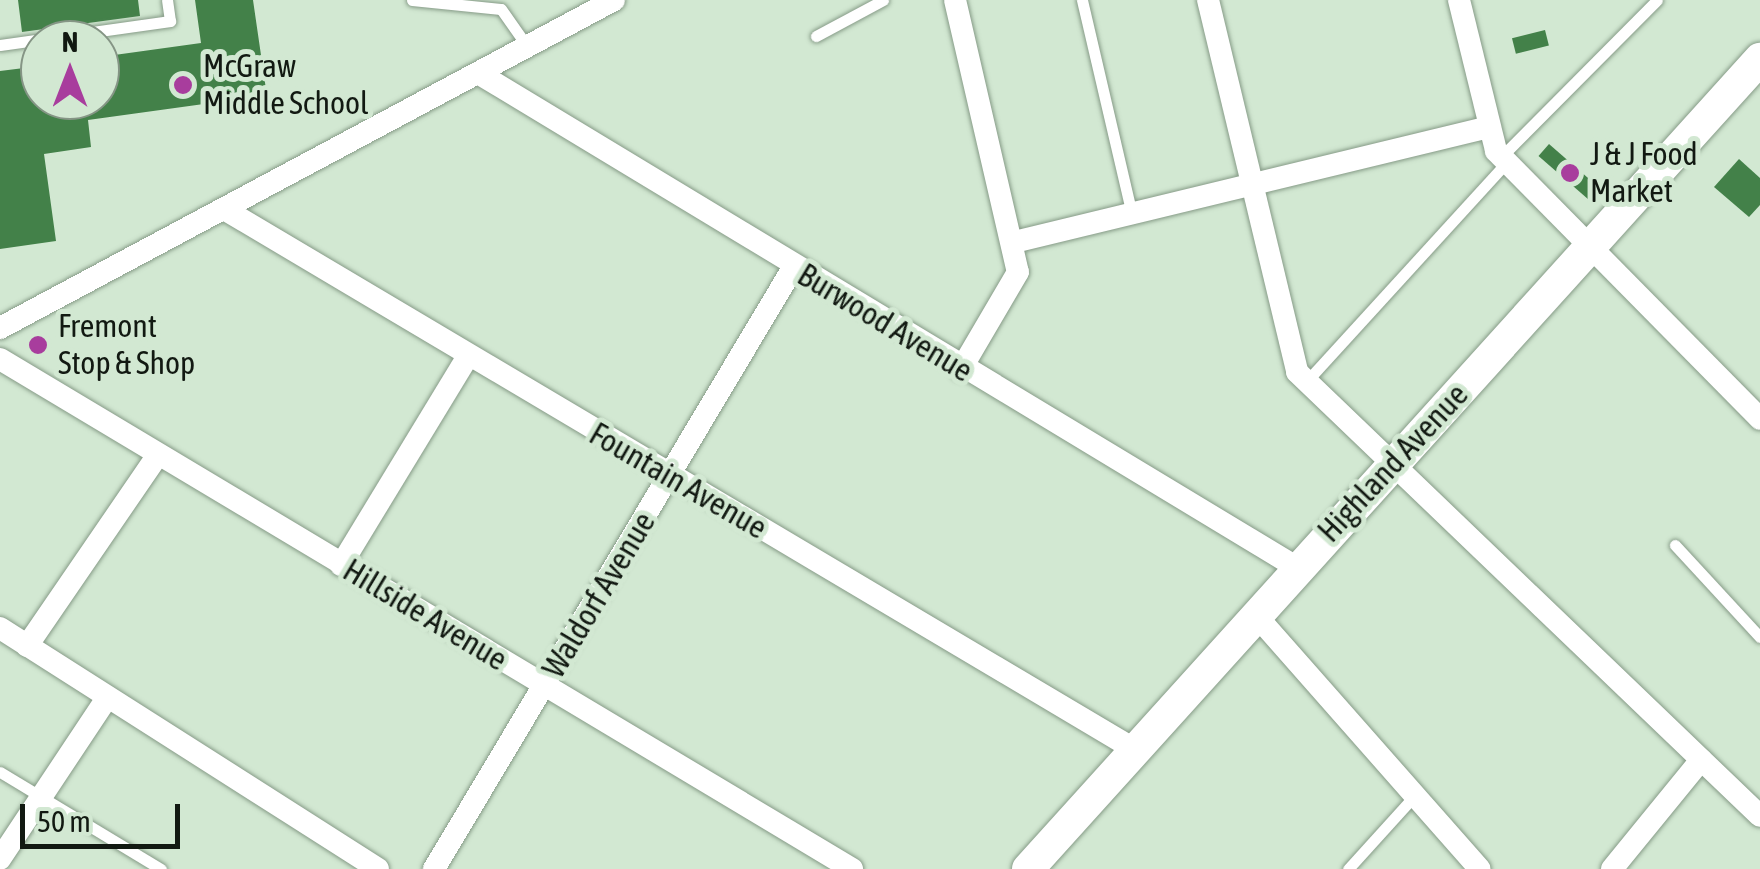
<!DOCTYPE html>
<html>
<head>
<meta charset="utf-8">
<style>
	body { margin:0 }
	#map { position:relative; width:1760px; height:869px; overflow:hidden; background:#d2e8d2; font-family:"Asap Condensed",sans-serif }
	div>[style] { position:absolute }
	[style*='--x'] { left:calc(var(--x)*1px); top:calc(var(--y)*1px); width:calc(var(--w)*1px); rotate:calc(var(--a)*1deg) }
	.building>* { inset:0; background:#438149; transform-origin:0 0 }
	.roads { filter:drop-shadow(0 0 2px #869b87) drop-shadow(0 0 2px #869b87) }
	.lane>* { height:11px; margin:-5.5px; padding:0 5.5px; transform-origin:5.5px; border-radius:5.5px; background:#fff }
	.street>* { height:22px; margin:-11px; padding:0 11px; transform-origin:11px; border-radius:11px; background:#fff }
	.secondary>* { height:32px; margin:-16px; padding:0 16px; transform-origin:16px; border-radius:16px; background:#fff }
	.dots>* { width:28px; height:28px; translate:-50% -50%; box-sizing:border-box; border:5px solid #d2e8d2; border-radius:50% }
	span { translate:-50% -50%; white-space:nowrap; text-align:center; line-height:1.15; -webkit-text-stroke:10px #d2e8d2; paint-order:stroke }
	.poi-label { font-size:32px; color:#121912 }
	.left { translate:0 -50%; text-align:left }
	.street-label { font-size:32px; color:#121912 }
	.north { position:absolute; left:20px; top:20px; width:100px; height:100px; box-sizing:border-box; background:#d2e8d2; border:2px solid #859585; border-radius:50%; rotate:0deg; font-size:28px; font-weight:700; line-height:40px; text-align:center; color:#121912 }
	.north::after { content:''; display:block; margin:auto; width:35px; height:45px; background:#a83d9d; clip-path:polygon(50% 0,100% 100%,50% 72%,0 100%) }
	.scale { position:absolute; left:20px; top:804px; width:160px; height:45px; box-sizing:border-box; border:5px solid #121912; border-top:0; padding-left:12px; font-size:30px; line-height:35px; white-space:nowrap; color:#121912; -webkit-text-stroke:8px #d2e8d2; paint-order:stroke }
</style>
</head>
<body>
<div id="map">
	<div class="building">
		<div style="clip-path:polygon(18px 0,138px 0,140px 16px,22px 32px)"></div>
		<div style="clip-path:polygon(195px 0,253px 0,269px 110px,242px 114px,240px 99px,88px 120px,91px 147px,44px 154px,56px 241px,0 249px,0 71px,40px 66px,40px 100px,100px 100px,100px 57px,201px 43px)"></div>
		<div style="left:1545px;top:30px;width:16px;height:34px;rotate:76deg"></div>
		<div style="left:1549px;top:144px;width:70px;height:16px;rotate:41deg"></div>
		<div style="clip-path:polygon(1739px 159px,1760px 178px,1760px 205px,1749px 217px,1714px 187px)"></div>
	</div>
	<div class="roads">
		<div class="lane">
			<div style="--x:412;--y:0;--w:89;--a:5.8"></div>
			<div style="--x:501;--y:9;--w:45;--a:54.9"></div>
			<div style="--x:1082;--y:0;--w:221;--a:76.9"></div>
			<div style="--x:816;--y:36;--w:76;--a:-28.2"></div>
			<div style="--x:0;--y:45;--w:172;--a:-8"></div>
			<div style="--x:170;--y:21;--w:21;--a:-98"></div>
			<div style="--x:1501;--y:157;--w:221;--a:-45.2"></div>
			<div style="--x:1306;--y:382;--w:297;--a:-47.6"></div>
			<div style="--x:1675;--y:545;--w:125;--a:47.3"></div>
			<div style="--x:0;--y:772;--w:188;--a:31.1"></div>
			<div style="--x:1348;--y:869;--w:100;--a:-47.8"></div>
		</div>
		<div class="street">
			<div style="--x:955;--y:0;--w:279;--a:77"></div>
			<div style="--x:1018;--y:272;--w:113;--a:120.4"></div>
			<div style="--x:1208;--y:0;--w:382;--a:76.5"></div>
			<div style="--x:1297;--y:372;--w:641;--a:43.8"></div>
			<div style="--x:1459;--y:0;--w:155;--a:76.2"></div>
			<div style="--x:1496;--y:151;--w:376;--a:45.4"></div>
			<div style="--x:478;--y:73;--w:956;--a:31.13"></div>
			<div style="--x:224;--y:209;--w:1058;--a:30.69"></div>
			<div style="--x:1014;--y:242;--w:489;--a:-13.6"></div>
			<div style="--x:0;--y:328;--w:696;--a:-28.11"></div>
			<div style="--x:0;--y:359;--w:993;--a:30.9"></div>
			<div style="--x:341;--y:565;--w:245;--a:-58.7"></div>
			<div style="--x:1254;--y:613;--w:341;--a:48.6"></div>
			<div style="--x:0;--y:628;--w:448;--a:32.5"></div>
			<div style="--x:27;--y:646;--w:230;--a:-55.6"></div>
			<div style="--x:0;--y:859;--w:193;--a:-56.4"></div>
			<div style="--x:434;--y:869;--w:700;--a:-59.15"></div>
			<div style="--x:1612;--y:869;--w:141;--a:-50.8"></div>
		</div>
		<div class="secondary">
			<div style="--x:1028;--y:869;--w:1092;--a:-47.9"></div>
		</div>
	</div>
	<div class="dots">
		<div style="left:183px;top:85px;background:#a83d9d"></div>
		<div style="left:1570px;top:173px;background:#a83d9d"></div>
		<div style="left:38px;top:345px;background:#a83d9d"></div>
	</div>
	<div class="poi-label">
		<span class="left" style="left:203px;top:85px">McGraw<br>Middle School</span>
		<span class="left" style="left:1590px;top:173px">J &amp; J Food<br>Market</span>
		<span class="left" style="left:58px;top:345px">Fremont<br>Stop &amp; Shop</span>
	</div>
	<div class="street-label">
		<span style="left:885px;top:323px;rotate:31deg">Burwood Avenue</span>
		<span style="left:1393px;top:463px;rotate:-47deg">Highland Avenue</span>
		<span style="left:678px;top:481px;rotate:30deg">Fountain Avenue</span>
		<span style="left:599px;top:595px;rotate:-59deg">Waldorf Avenue</span>
		<span style="left:425px;top:615px;rotate:31deg">Hillside Avenue</span>
	</div>
	<div class="north">N</div>
	<div class="scale">50 m</div>
</div>
</body>
</html>
